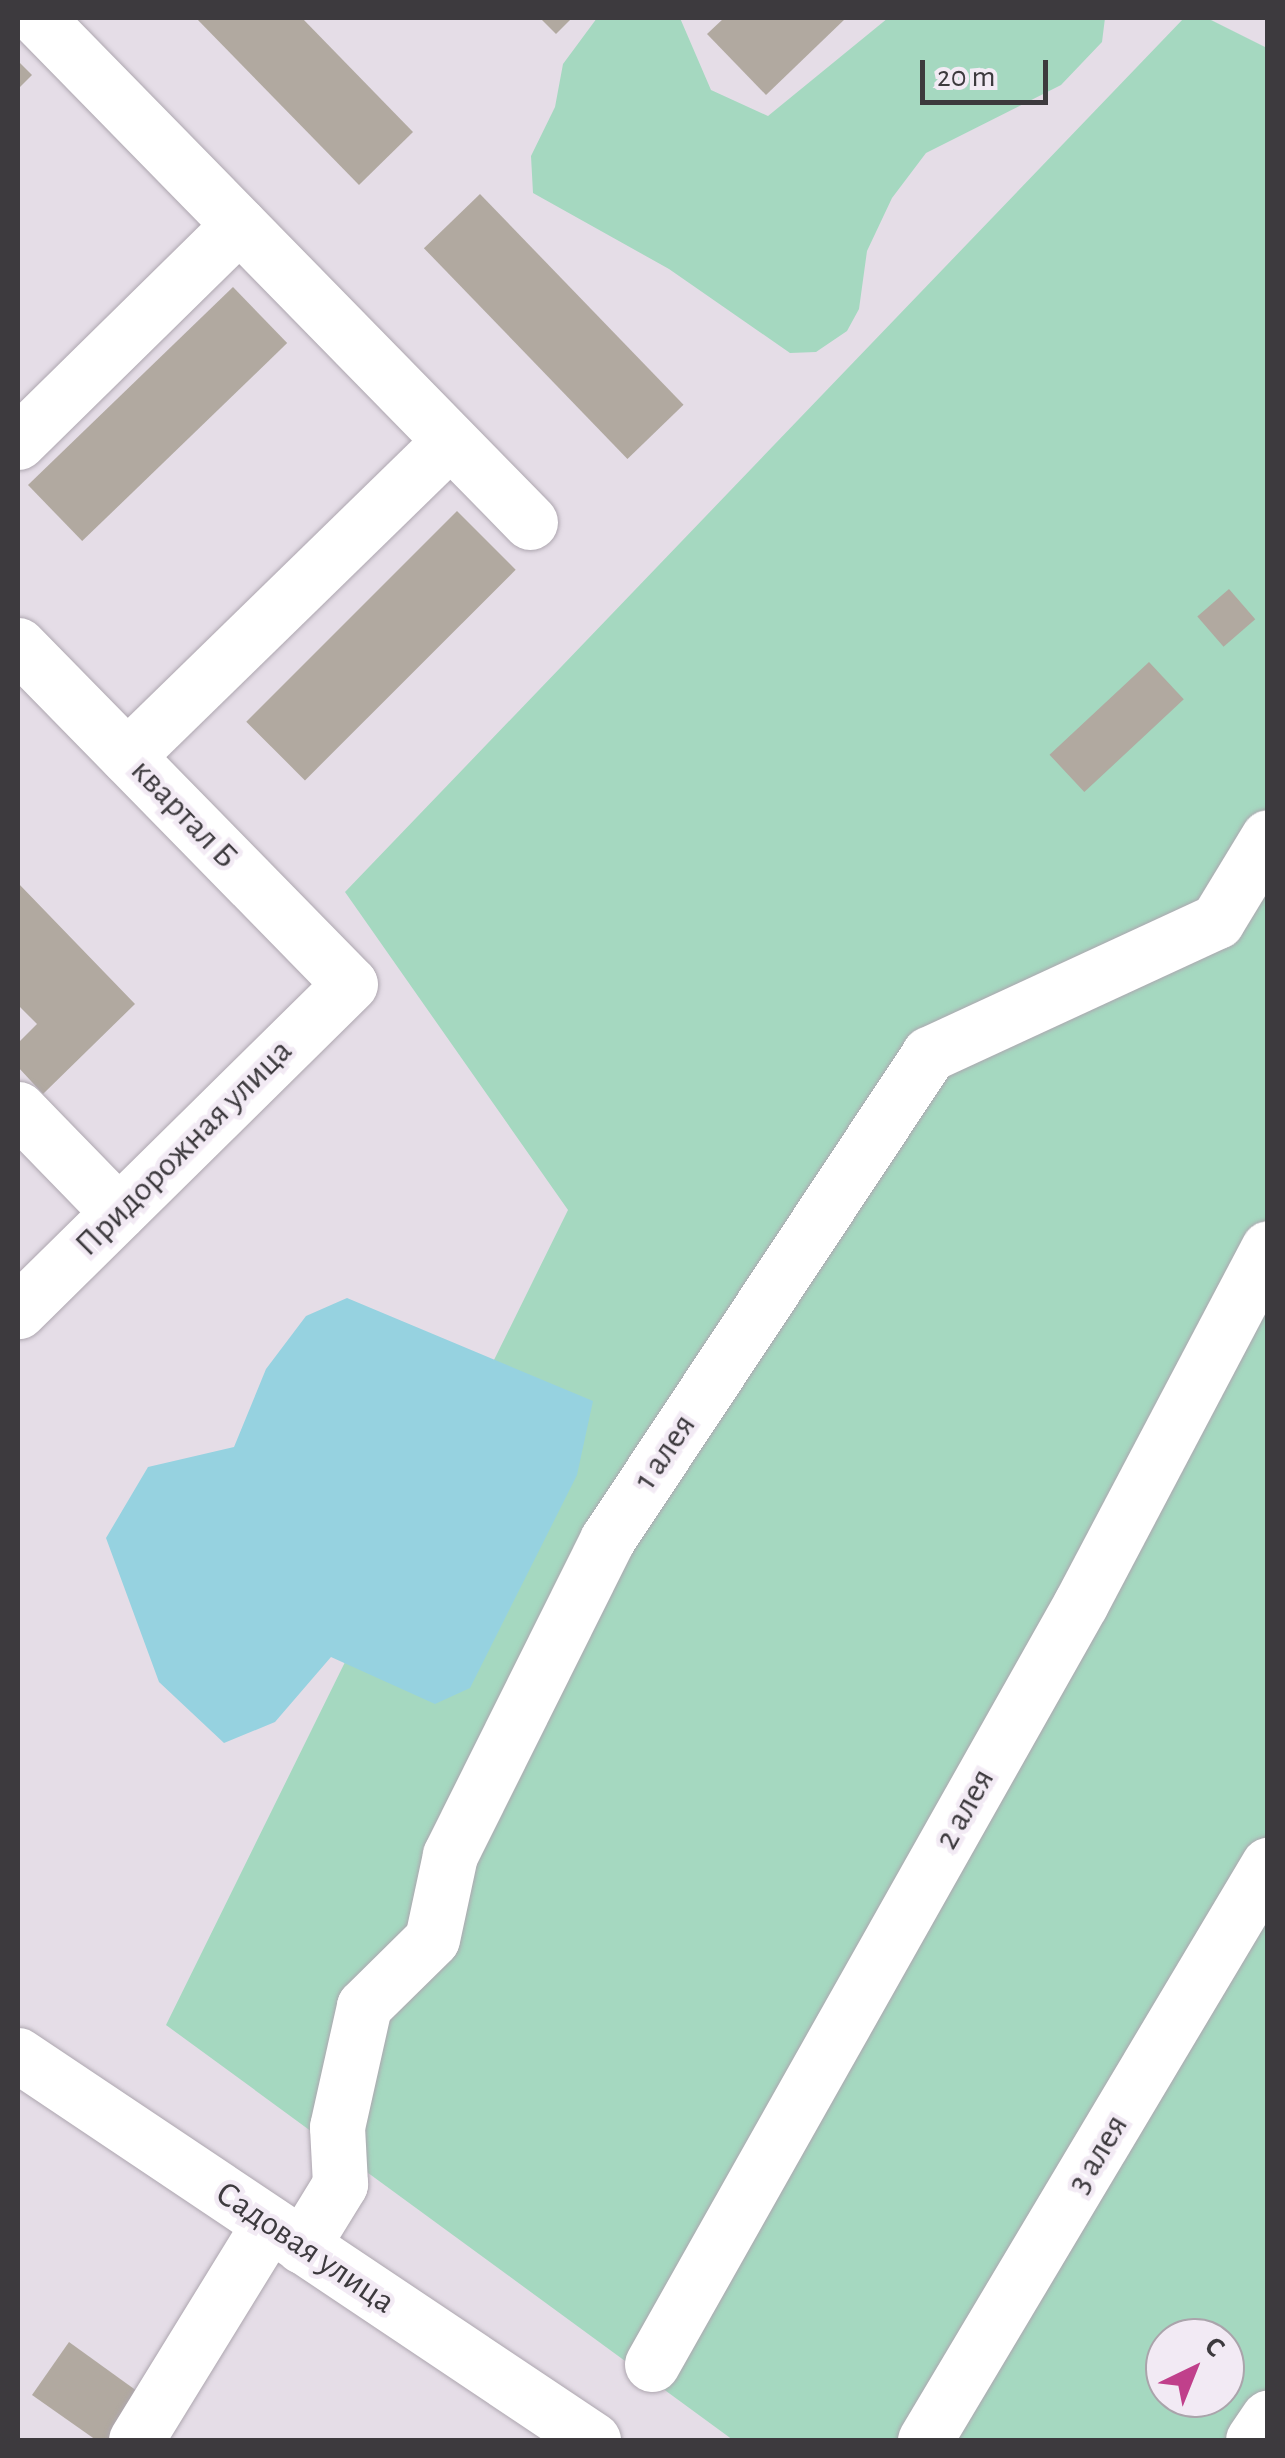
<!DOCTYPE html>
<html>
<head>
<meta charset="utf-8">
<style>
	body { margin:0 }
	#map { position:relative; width:1285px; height:2458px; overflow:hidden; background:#e5dde7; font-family:"Alegreya Sans",sans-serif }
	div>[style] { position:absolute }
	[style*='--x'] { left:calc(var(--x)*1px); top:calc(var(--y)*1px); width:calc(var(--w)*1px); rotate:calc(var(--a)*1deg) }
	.green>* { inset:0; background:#a5d8c0 }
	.water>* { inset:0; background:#96d2e0 }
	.building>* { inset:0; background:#b1a9a0; transform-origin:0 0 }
	.roads { filter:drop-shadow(0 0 2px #ada6af) drop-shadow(0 0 2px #ada6af) }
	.minor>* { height:55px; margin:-27.5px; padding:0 27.5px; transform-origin:27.5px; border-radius:27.5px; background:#fff }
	span { translate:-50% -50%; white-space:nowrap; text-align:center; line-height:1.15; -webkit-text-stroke:9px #f2eaf4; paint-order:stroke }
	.street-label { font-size:35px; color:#3d3a3e }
	.frame { position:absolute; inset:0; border:20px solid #3d3a3e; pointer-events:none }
	.north { position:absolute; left:1145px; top:2318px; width:100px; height:100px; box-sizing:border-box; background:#f2eaf4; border:2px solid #aaa4ab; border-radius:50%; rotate:43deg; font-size:28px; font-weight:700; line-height:40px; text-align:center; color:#3d3a3e }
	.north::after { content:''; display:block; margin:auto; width:35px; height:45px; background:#c0408b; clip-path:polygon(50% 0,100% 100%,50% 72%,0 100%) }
	.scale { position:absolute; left:920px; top:60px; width:128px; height:45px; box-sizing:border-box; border:5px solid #3d3a3e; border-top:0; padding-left:12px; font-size:30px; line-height:35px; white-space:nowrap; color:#3d3a3e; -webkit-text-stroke:8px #f2eaf4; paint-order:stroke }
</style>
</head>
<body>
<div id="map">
	<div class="green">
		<div style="clip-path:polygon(597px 18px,680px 18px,711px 90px,768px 116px,888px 18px,1105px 18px,1102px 42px,1061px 85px,926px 153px,892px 198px,867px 251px,859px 309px,847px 331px,816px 352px,790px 353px,669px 269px,533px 193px,531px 156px,555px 107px,563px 64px)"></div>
		<div style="clip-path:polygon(evenodd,1184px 18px,1207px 18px,1267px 48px,1267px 2440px,733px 2440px,166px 2025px,568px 1210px,345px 892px,1184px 18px,1165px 2338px,1225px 2338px,1225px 2398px,1165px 2398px,1165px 2338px)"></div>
	</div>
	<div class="water">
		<div style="clip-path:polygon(347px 1298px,593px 1401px,577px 1475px,470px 1688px,435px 1704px,331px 1657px,275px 1722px,224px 1743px,159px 1682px,106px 1538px,148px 1467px,234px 1447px,266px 1369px,306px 1316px)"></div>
	</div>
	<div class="building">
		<div style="clip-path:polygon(196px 18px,302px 18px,413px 132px,359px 185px)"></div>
		<div style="clip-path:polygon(540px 18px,572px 18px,556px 34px)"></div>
		<div style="clip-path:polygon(724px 18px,846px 18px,766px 95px,707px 34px)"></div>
		<div style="clip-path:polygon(18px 61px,32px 75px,18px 89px)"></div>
		<div style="left:480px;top:194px;width:293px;height:78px;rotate:46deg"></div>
		<div style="left:233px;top:287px;width:78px;height:285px;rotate:46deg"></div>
		<div style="left:457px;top:511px;width:83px;height:298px;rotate:45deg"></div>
		<div style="left:1229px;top:589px;width:40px;height:42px;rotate:49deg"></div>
		<div style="left:1149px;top:662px;width:51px;height:136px;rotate:47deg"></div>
		<div style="clip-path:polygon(18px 883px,135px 1004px,43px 1094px,18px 1067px,18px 1043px,37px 1024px,18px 1005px)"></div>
		<div style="clip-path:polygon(69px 2342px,148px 2399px,118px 2440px,96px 2440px,32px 2395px)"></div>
	</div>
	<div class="roads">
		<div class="minor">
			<div style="--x:37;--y:18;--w:705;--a:45.63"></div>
			<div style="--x:18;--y:442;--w:310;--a:-44.5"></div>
			<div style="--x:18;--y:645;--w:474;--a:45.6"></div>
			<div style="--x:350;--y:984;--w:466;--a:135.4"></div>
			<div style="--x:127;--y:756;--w:451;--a:-44.3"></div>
			<div style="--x:18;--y:1109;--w:144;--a:45.8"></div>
			<div style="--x:18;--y:2055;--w:692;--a:33.8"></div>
			<div style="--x:302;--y:2246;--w:73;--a:-58.5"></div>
			<div style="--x:340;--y:2184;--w:57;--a:-93"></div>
			<div style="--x:337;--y:2127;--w:124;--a:-77.4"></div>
			<div style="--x:364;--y:2006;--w:95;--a:-44.6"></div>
			<div style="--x:432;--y:1939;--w:86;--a:-77.9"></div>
			<div style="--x:450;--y:1855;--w:352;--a:-63.5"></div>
			<div style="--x:607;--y:1540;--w:583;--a:-56.47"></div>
			<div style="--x:929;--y:1054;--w:317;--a:-24.8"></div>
			<div style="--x:1217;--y:921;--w:98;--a:-58.7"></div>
			<div style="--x:652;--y:2364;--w:874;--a:-60.59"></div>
			<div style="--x:1081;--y:1603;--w:401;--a:-62.2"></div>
			<div style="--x:136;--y:2440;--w:254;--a:-58.4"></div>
			<div style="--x:925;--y:2440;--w:670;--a:-59.18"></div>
			<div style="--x:1253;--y:2440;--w:27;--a:-56"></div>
		</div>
	</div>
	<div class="street-label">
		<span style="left:184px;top:814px;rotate:46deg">квартал Б</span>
		<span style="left:184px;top:1148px;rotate:-45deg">Придорожная улица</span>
		<span style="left:665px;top:1452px;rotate:-56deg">1 алея</span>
		<span style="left:965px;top:1809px;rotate:-61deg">2 алея</span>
		<span style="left:1098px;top:2154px;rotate:-59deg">3 алея</span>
		<span style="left:305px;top:2248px;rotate:34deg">Садовая улица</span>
	</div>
	<div class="frame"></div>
	<div class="north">С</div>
	<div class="scale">20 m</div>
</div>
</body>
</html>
